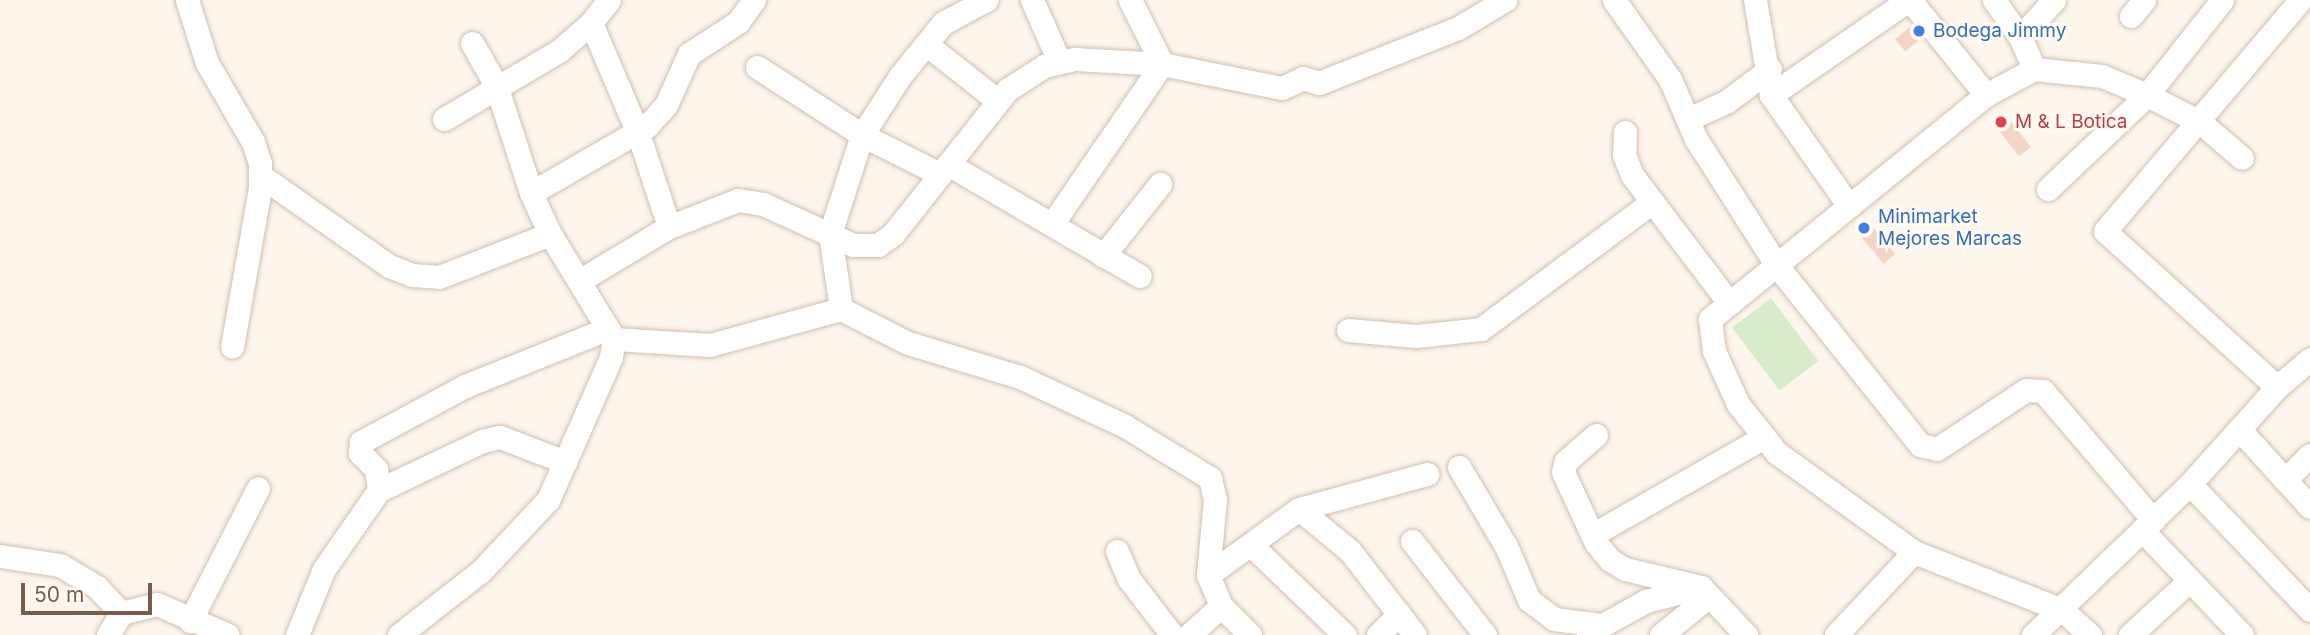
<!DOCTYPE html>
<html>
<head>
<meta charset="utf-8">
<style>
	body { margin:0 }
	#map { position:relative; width:2310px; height:635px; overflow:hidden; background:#fdf6ec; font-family:Inter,sans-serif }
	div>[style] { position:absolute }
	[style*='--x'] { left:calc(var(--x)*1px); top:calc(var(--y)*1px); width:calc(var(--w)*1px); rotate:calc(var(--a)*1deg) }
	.green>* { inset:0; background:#d8ecc9; transform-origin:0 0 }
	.building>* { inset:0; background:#f3d5c3; transform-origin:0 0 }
	.roads { filter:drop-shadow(0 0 2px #d1beb0) drop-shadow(0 0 2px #d1beb0) }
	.minor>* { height:23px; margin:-11.5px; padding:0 11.5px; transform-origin:11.5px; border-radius:11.5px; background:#fff }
	.dots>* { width:19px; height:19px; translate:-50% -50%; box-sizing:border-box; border:4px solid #fffaf3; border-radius:50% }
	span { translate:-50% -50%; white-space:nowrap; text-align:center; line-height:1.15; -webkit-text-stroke:6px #fffaf3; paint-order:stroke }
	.shop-label { font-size:19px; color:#366cbe }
	.left { translate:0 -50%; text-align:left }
	.health-label { font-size:19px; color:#be3a42 }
	.scale { position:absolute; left:21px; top:583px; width:131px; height:32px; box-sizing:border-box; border:4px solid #7a5c4d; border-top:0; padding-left:9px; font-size:21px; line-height:24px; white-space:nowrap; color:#7a5c4d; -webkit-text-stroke:5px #fffaf3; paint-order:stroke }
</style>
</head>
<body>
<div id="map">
	<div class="green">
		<div style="left:1771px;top:298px;width:79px;height:49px;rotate:53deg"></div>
	</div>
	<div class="building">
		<div style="left:1912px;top:25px;width:16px;height:22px;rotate:50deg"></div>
		<div style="left:2005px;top:114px;width:42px;height:15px;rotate:52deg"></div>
		<div style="left:1865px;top:218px;width:47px;height:15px;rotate:50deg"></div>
	</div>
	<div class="roads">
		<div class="minor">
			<div style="--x:187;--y:0;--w:66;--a:72.4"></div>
			<div style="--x:207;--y:63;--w:91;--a:59.8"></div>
			<div style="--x:253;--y:142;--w:23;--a:72"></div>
			<div style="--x:260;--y:164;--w:24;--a:90"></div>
			<div style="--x:260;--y:188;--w:161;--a:100"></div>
			<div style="--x:1032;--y:0;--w:67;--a:66.1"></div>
			<div style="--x:1130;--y:0;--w:72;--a:63.4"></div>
			<div style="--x:1614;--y:0;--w:97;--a:54.7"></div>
			<div style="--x:1670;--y:79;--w:65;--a:66.6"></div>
			<div style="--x:1696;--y:139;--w:152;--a:57.4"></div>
			<div style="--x:1778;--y:267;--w:228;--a:51.4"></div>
			<div style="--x:1920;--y:445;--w:17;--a:13"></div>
			<div style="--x:1937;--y:449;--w:107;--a:-33.5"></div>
			<div style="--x:2026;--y:390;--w:17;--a:3"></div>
			<div style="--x:2043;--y:391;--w:170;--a:49.5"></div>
			<div style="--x:1755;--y:0;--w:96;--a:80.4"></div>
			<div style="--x:1910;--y:0;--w:122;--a:51.3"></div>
			<div style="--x:1994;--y:0;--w:45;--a:54.9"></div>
			<div style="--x:2020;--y:37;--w:35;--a:66"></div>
			<div style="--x:2131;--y:16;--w:21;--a:-51"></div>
			<div style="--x:591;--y:23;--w:120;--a:66.9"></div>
			<div style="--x:638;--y:133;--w:99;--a:71.7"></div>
			<div style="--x:2020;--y:37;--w:50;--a:-47.4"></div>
			<div style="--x:472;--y:43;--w:48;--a:60.3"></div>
			<div style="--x:496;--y:85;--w:114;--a:72"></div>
			<div style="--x:531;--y:193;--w:45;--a:65.1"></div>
			<div style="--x:550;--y:234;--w:123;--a:58.6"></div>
			<div style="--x:926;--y:44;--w:92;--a:38.4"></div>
			<div style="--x:757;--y:67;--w:125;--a:32.9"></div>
			<div style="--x:862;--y:135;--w:87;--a:26.6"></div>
			<div style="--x:444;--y:119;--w:135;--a:-30.7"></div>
			<div style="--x:560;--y:50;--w:41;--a:-41.1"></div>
			<div style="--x:591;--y:23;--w:29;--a:-52"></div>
			<div style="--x:1688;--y:119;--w:42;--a:-24.1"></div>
			<div style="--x:1726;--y:102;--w:55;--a:-36.9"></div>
			<div style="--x:1625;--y:132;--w:23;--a:92"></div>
			<div style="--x:1624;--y:155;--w:22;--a:68"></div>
			<div style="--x:1632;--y:175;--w:161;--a:52.8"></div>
			<div style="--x:948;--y:164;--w:222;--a:30.3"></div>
			<div style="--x:261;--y:176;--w:156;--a:35.1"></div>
			<div style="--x:389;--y:266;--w:25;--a:21"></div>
			<div style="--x:412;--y:275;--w:27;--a:4"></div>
			<div style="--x:439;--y:277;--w:119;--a:-21.2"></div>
			<div style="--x:2048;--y:189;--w:137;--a:-43.5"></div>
			<div style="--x:2147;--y:95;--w:121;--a:-51.7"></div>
			<div style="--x:531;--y:193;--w:134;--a:-30"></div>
			<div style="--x:647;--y:126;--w:28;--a:-48"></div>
			<div style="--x:666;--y:105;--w:56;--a:-65.7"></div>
			<div style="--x:689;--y:54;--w:59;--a:-33.1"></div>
			<div style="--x:738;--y:22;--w:27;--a:-54"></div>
			<div style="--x:1849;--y:206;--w:136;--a:-125.1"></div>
			<div style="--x:1771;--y:95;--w:167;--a:-34.7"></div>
			<div style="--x:1052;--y:224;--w:194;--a:-55.5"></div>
			<div style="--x:1103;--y:256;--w:92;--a:-51.6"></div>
			<div style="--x:579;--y:281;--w:105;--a:-31"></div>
			<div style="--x:669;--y:227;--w:74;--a:-21.4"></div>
			<div style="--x:738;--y:200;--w:25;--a:9"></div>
			<div style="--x:763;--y:204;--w:99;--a:24.5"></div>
			<div style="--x:853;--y:245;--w:25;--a:0"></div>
			<div style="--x:878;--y:245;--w:19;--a:-36"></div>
			<div style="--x:893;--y:234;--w:184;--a:-51.6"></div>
			<div style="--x:1007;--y:90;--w:44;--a:-33"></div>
			<div style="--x:1044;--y:66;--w:32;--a:-13"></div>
			<div style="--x:1075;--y:59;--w:87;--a:3.3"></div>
			<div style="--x:1162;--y:64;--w:122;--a:11.3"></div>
			<div style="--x:1282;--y:88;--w:23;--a:-25"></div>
			<div style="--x:1303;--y:78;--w:17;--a:17"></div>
			<div style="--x:1319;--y:83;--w:149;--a:-21.6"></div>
			<div style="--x:1458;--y:28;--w:55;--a:-30.8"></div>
			<div style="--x:841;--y:309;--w:76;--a:-98.3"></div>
			<div style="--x:830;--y:234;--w:104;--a:-72.1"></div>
			<div style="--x:862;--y:135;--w:70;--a:-57.2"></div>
			<div style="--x:900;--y:76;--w:68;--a:-50.9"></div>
			<div style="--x:943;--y:23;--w:49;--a:-28.1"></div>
			<div style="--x:1348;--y:330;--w:68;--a:5"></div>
			<div style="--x:1416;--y:336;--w:65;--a:-6.1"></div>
			<div style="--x:1481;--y:329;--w:213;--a:-36.6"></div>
			<div style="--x:2277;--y:387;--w:232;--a:-137.8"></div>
			<div style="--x:2105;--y:231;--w:302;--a:-49.8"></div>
			<div style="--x:2239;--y:429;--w:105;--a:47.7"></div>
			<div style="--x:1596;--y:435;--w:40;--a:139"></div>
			<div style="--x:1566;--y:461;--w:11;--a:105"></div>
			<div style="--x:1563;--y:472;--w:78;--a:65.1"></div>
			<div style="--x:1596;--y:543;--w:22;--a:51"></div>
			<div style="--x:1610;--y:560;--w:17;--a:31"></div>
			<div style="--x:1625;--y:569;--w:78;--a:13.3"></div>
			<div style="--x:1701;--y:587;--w:66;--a:46.8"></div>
			<div style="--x:1459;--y:467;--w:92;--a:59.3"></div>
			<div style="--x:1506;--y:546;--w:59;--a:66.9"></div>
			<div style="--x:1529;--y:600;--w:31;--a:37"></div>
			<div style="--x:1554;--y:619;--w:47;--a:7.3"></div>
			<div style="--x:2285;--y:480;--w:35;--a:-45"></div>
			<div style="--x:2190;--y:484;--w:174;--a:46.4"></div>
			<div style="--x:379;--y:490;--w:114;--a:-25.4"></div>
			<div style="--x:482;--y:441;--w:18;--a:-13"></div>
			<div style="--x:500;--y:437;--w:70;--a:21"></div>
			<div style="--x:1299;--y:509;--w:66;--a:39.5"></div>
			<div style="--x:1350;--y:551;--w:106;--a:52.3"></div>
			<div style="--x:2142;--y:530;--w:145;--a:46.4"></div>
			<div style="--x:1592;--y:535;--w:198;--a:-29.7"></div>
			<div style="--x:1412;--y:541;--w:119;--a:52.2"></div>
			<div style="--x:1251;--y:545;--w:130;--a:43.8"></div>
			<div style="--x:1117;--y:551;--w:30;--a:67"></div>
			<div style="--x:1129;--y:579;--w:71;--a:52.5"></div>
			<div style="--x:0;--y:556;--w:61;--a:8.5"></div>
			<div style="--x:60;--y:565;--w:43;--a:30.7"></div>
			<div style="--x:97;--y:587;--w:35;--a:47"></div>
			<div style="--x:1208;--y:575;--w:112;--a:-36"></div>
			<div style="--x:1299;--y:509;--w:133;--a:-15.3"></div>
			<div style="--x:190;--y:621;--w:149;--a:-62.9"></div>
			<div style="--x:1588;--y:633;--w:66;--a:-28.9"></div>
			<div style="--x:1646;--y:601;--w:57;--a:-14.3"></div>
			<div style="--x:108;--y:635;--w:26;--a:-59"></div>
			<div style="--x:121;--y:613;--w:37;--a:-14"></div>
			<div style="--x:157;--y:604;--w:77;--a:23.6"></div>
			<div style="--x:297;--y:635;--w:71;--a:-67.8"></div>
			<div style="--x:324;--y:569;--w:96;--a:-55.2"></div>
			<div style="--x:379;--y:490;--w:21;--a:-98"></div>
			<div style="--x:376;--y:469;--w:23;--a:-135"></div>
			<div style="--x:360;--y:453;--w:11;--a:-85"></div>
			<div style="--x:361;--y:442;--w:118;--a:-28.3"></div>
			<div style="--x:465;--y:386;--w:153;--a:-21.9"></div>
			<div style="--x:399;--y:635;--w:104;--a:-38"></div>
			<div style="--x:481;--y:571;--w:98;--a:-46.7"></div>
			<div style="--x:548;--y:500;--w:156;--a:-66.2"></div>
			<div style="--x:611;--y:357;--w:18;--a:-81"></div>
			<div style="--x:614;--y:339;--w:96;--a:3.6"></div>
			<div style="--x:710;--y:345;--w:136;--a:-15.4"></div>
			<div style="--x:841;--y:309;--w:75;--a:26.9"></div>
			<div style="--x:908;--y:343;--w:117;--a:16.9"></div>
			<div style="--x:1020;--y:377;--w:116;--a:25"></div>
			<div style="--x:1125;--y:426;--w:100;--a:31.5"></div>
			<div style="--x:1210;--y:478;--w:22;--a:77"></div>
			<div style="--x:1215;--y:499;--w:76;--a:95.3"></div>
			<div style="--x:1208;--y:575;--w:34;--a:67"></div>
			<div style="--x:1221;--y:606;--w:41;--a:45"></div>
			<div style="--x:1189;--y:635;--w:43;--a:-42.2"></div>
			<div style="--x:1378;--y:635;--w:30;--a:-45"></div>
			<div style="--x:1661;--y:635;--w:62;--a:-39.1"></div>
			<div style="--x:1836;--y:635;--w:114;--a:-46.8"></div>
			<div style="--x:2033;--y:635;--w:218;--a:-43.9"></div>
			<div style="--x:2190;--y:484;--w:130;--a:-48.1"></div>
			<div style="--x:2277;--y:387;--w:43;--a:-40.3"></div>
			<div style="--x:2090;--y:635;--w:38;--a:-138"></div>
			<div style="--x:2062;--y:610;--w:159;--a:-158.6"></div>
			<div style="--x:1914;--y:552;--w:170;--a:-144.1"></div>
			<div style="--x:1776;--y:452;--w:61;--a:-128.4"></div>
			<div style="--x:1738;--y:404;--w:58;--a:-114.4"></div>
			<div style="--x:1714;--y:351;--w:32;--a:-97"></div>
			<div style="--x:1710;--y:319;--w:355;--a:-39.1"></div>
			<div style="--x:1986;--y:95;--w:55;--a:-28.4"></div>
			<div style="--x:2034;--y:69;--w:68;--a:5.9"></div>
			<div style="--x:2102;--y:76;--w:49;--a:22.9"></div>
			<div style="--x:2147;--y:95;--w:59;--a:27"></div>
			<div style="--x:2200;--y:122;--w:55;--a:40.6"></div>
			<div style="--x:2130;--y:635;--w:80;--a:-42.5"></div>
		</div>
	</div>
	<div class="dots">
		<div style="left:1919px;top:31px;background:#3f7fe0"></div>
		<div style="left:2001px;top:122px;background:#e0444e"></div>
		<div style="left:1864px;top:228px;background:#3f7fe0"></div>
	</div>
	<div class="shop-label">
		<span class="left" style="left:1933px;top:31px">Bodega Jimmy</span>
		<span class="left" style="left:1878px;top:228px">Minimarket<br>Mejores Marcas</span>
	</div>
	<div class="health-label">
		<span class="left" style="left:2015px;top:122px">M &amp; L Botica</span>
	</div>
	<div class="scale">50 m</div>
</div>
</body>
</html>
